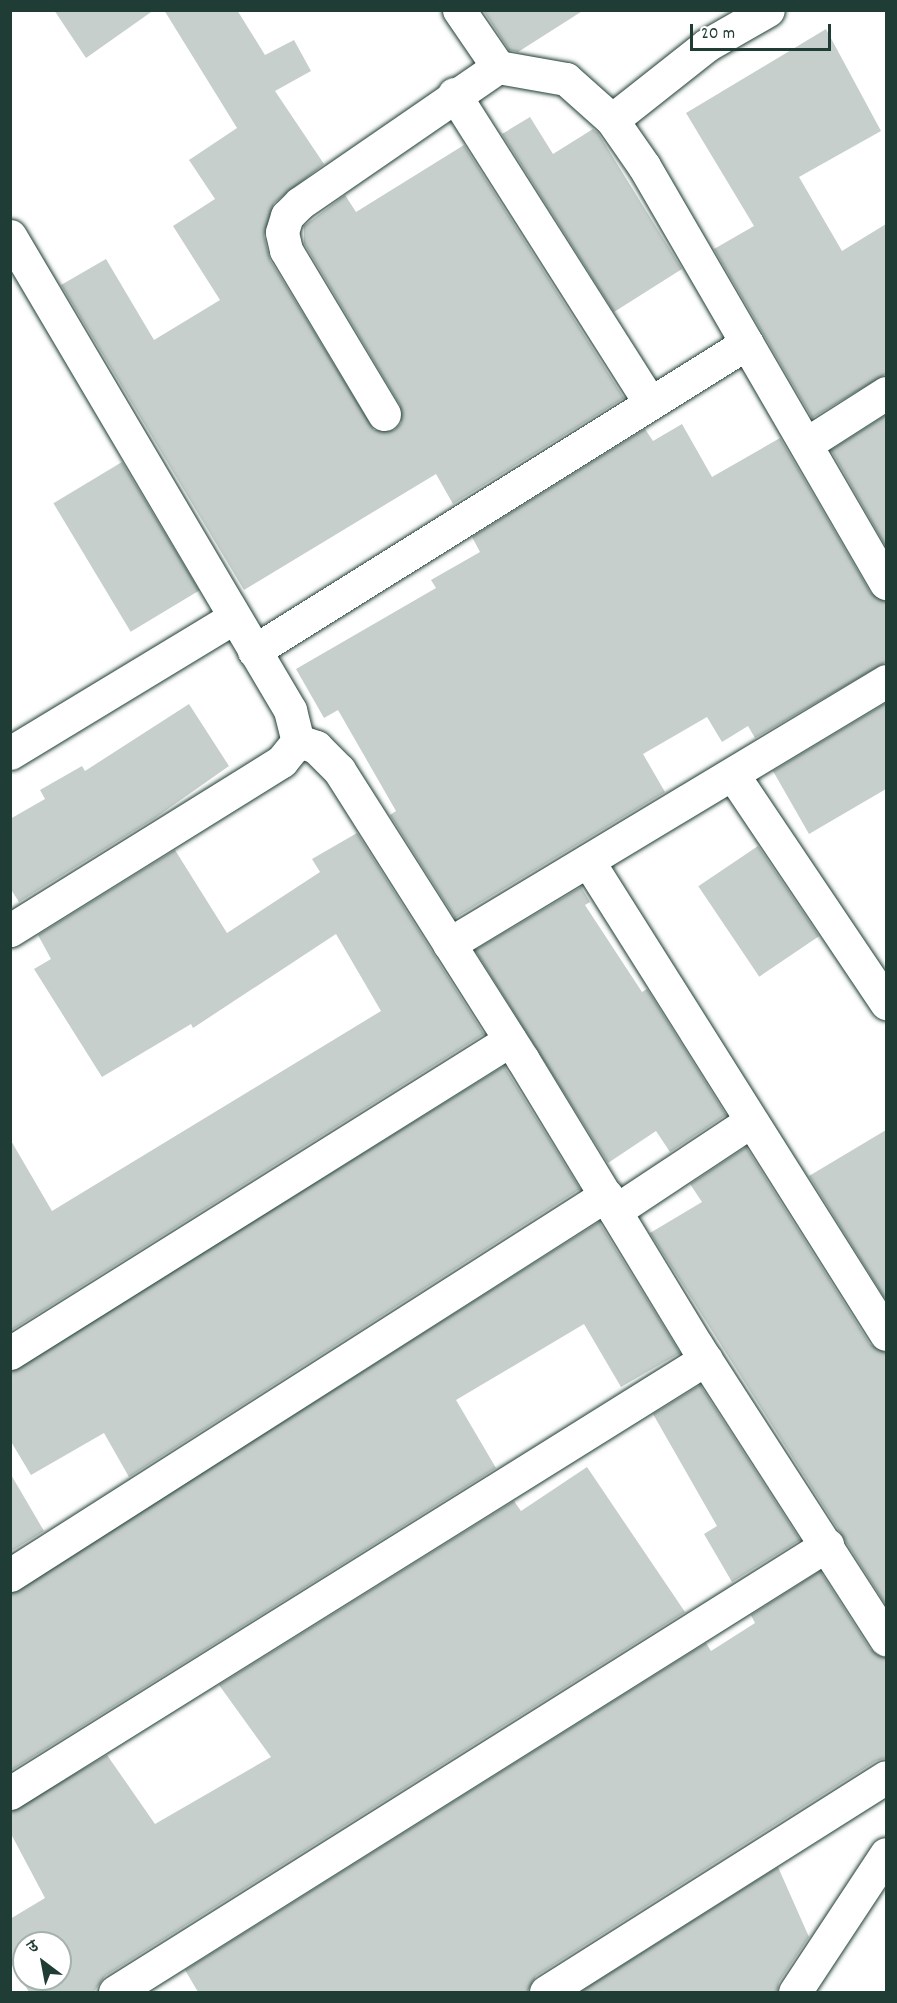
<!DOCTYPE html>
<html>
<head>
<meta charset="utf-8">
<style>
	body { margin:0 }
	#map { position:relative; width:897px; height:2003px; overflow:hidden; background:#fff; font-family:Dekko,"Playpen Sans Deva",sans-serif }
	div>[style] { position:absolute }
	[style*='--x'] { left:calc(var(--x)*1px); top:calc(var(--y)*1px); width:calc(var(--w)*1px); rotate:calc(var(--a)*1deg) }
	.building>* { inset:0; background:#c7cfcc; transform-origin:0 0 }
	.roads { filter:drop-shadow(0 0 2px #1f3d34) drop-shadow(0 0 2px #1f3d34) }
	.minor>* { height:33px; margin:-16.5px; padding:0 16.5px; transform-origin:16.5px; border-radius:16.5px; background:#fff }
	span { translate:-50% -50%; white-space:nowrap; text-align:center; line-height:1.15; -webkit-text-stroke:5px #fff; paint-order:stroke }
	.frame { position:absolute; inset:0; border:12px solid #1f3d34; pointer-events:none }
	.north { position:absolute; left:12px; top:1931px; width:60px; height:60px; box-sizing:border-box; background:#fff; border:2px solid #a5b1ae; border-radius:50%; rotate:328deg; font-size:16px; font-weight:700; line-height:24px; text-align:center; color:#1f3d34 }
	.north::after { content:''; display:block; margin:auto; width:21px; height:27px; background:#1f3d34; clip-path:polygon(50% 0,100% 100%,50% 72%,0 100%) }
	.scale { position:absolute; left:690px; top:24px; width:141px; height:27px; box-sizing:border-box; border:3px solid #1f3d34; border-top:0; padding-left:8px; font-size:18px; line-height:21px; white-space:nowrap; color:#1f3d34; -webkit-text-stroke:4px #fff; paint-order:stroke }
</style>
</head>
<body>
<div id="map">
	<div class="building">
		<div style="clip-path:polygon(54px 10px,154px 10px,86px 58px)"></div>
		<div style="clip-path:polygon(164px 10px,237px 10px,265px 55px,294px 40px,311px 71px,275px 91px,324px 164px,274px 203px,264px 236px,270px 260px,374px 430px,394px 430px,401px 423px,400px 405px,304px 243px,304px 226px,345px 195px,356px 212px,464px 145px,624px 398px,453px 504px,436px 474px,244px 590px,61px 285px,106px 259px,154px 340px,220px 300px,173px 226px,215px 199px,189px 160px,237px 128px)"></div>
		<div style="clip-path:polygon(483px 10px,584px 10px,518px 52px,509px 50px)"></div>
		<div style="clip-path:polygon(826px 29px,881px 131px,799px 177px,842px 251px,886px 224px,886px 374px,812px 418px,714px 249px,754px 226px,686px 113px)"></div>
		<div style="clip-path:polygon(530px 117px,553px 154px,593px 129px,598px 133px,682px 269px,614px 312px,502px 134px)"></div>
		<div style="clip-path:polygon(886px 415px,886px 547px,831px 450px)"></div>
		<div style="clip-path:polygon(682px 424px,712px 477px,780px 438px,870px 592px,886px 602px,886px 662px,755px 738px,748px 726px,722px 742px,707px 717px,643px 754px,665px 792px,455px 918px,390px 815px,396px 811px,338px 710px,324px 718px,296px 669px,436px 588px,431px 580px,480px 552px,472px 537px,645px 429px,653px 441px)"></div>
		<div style="left:122px;top:462px;width:150px;height:80px;rotate:59deg"></div>
		<div style="clip-path:polygon(886px 703px,886px 789px,809px 834px,773px 771px)"></div>
		<div style="clip-path:polygon(189px 704px,229px 766px,155px 818px,19px 902px,10px 888px,10px 819px,45px 799px,40px 790px,82px 766px,85px 771px)"></div>
		<div style="clip-path:polygon(357px 833px,484px 1034px,10px 1331px,10px 1139px,52px 1211px,381px 1011px,336px 934px,193px 1028px,191px 1024px,102px 1077px,34px 969px,51px 959px,38px 935px,175px 850px,227px 933px,320px 872px,312px 859px)"></div>
		<div style="left:758px;top:846px;width:109px;height:72px;rotate:56deg"></div>
		<div style="clip-path:polygon(581px 887px,590px 902px,585px 905px,642px 992px,647px 989px,726px 1115px,670px 1152px,656px 1131px,608px 1163px,475px 950px)"></div>
		<div style="clip-path:polygon(504px 1066px,580px 1189px,129px 1477px,104px 1433px,31px 1475px,10px 1440px,10px 1372px)"></div>
		<div style="clip-path:polygon(886px 1130px,886px 1300px,809px 1176px)"></div>
		<div style="clip-path:polygon(746px 1147px,870px 1344px,886px 1353px,886px 1605px,650px 1233px,702px 1202px,690px 1184px)"></div>
		<div style="clip-path:polygon(599px 1222px,680px 1353px,621px 1387px,584px 1324px,456px 1400px,496px 1468px,10px 1771px,10px 1594px)"></div>
		<div style="clip-path:polygon(700px 1385px,800px 1540px,732px 1582px,704px 1534px,717px 1526px,653px 1414px)"></div>
		<div style="clip-path:polygon(evenodd,587px 1467px,685px 1612px,105px 1976px,94px 1992px,29px 1992px,10px 1961px,10px 1919px,45px 1898px,10px 1832px,10px 1812px,107px 1755px,155px 1824px,271px 1757px,219px 1685px,514px 1501px,521px 1511px,587px 1467px,24px 1943px,60px 1943px,60px 1979px,24px 1979px,24px 1943px)"></div>
		<div style="clip-path:polygon(10px 1473px,44px 1531px,10px 1552px)"></div>
		<div style="clip-path:polygon(820px 1571px,870px 1649px,886px 1658px,886px 1758px,876px 1761px,536px 1976px,527px 1992px,198px 1992px,185px 1970px,706px 1643px,711px 1651px,755px 1623px,751px 1615px)"></div>
		<div style="clip-path:polygon(778px 1867px,809px 1937px,779px 1982px,777px 1992px,580px 1992px)"></div>
	</div>
	<div class="roads">
		<div class="minor">
			<div style="--x:459;--y:10;--w:69;--a:55.6"></div>
			<div style="--x:498;--y:67;--w:69;--a:10"></div>
			<div style="--x:566;--y:79;--w:62;--a:41.7"></div>
			<div style="--x:612;--y:120;--w:56;--a:55.2"></div>
			<div style="--x:644;--y:166;--w:482;--a:59.9"></div>
			<div style="--x:454;--y:94;--w:366;--a:57.6"></div>
			<div style="--x:612;--y:120;--w:121;--a:-38.3"></div>
			<div style="--x:707;--y:45;--w:70;--a:-29.8"></div>
			<div style="--x:10;--y:236;--w:551;--a:59.43"></div>
			<div style="--x:290;--y:710;--w:32;--a:76"></div>
			<div style="--x:298;--y:741;--w:26;--a:129"></div>
			<div style="--x:282;--y:761;--w:320;--a:148.1"></div>
			<div style="--x:384;--y:414;--w:191;--a:-120.9"></div>
			<div style="--x:286;--y:250;--w:18;--a:-103"></div>
			<div style="--x:282;--y:232;--w:17;--a:-73"></div>
			<div style="--x:287;--y:216;--w:18;--a:-45"></div>
			<div style="--x:300;--y:203;--w:240;--a:-34.5"></div>
			<div style="--x:806;--y:444;--w:95;--a:-32.5"></div>
			<div style="--x:254;--y:651;--w:581;--a:-31.99"></div>
			<div style="--x:298;--y:741;--w:19;--a:18"></div>
			<div style="--x:316;--y:747;--w:33;--a:45"></div>
			<div style="--x:339;--y:770;--w:343;--a:57.6"></div>
			<div style="--x:523;--y:1060;--w:335;--a:58.7"></div>
			<div style="--x:697;--y:1346;--w:349;--a:57.2"></div>
			<div style="--x:10;--y:753;--w:261;--a:-31.2"></div>
			<div style="--x:733;--y:775;--w:275;--a:56.1"></div>
			<div style="--x:588;--y:861;--w:559;--a:57.79"></div>
			<div style="--x:449;--y:944;--w:510;--a:-31.04"></div>
			<div style="--x:615;--y:1211;--w:163;--a:-33.5"></div>
			<div style="--x:10;--y:1353;--w:590;--a:-32.05"></div>
			<div style="--x:10;--y:1575;--w:707;--a:-32.52"></div>
			<div style="--x:10;--y:1793;--w:820;--a:-31.95"></div>
			<div style="--x:115;--y:1992;--w:841;--a:-32.12"></div>
			<div style="--x:546;--y:1992;--w:402;--a:-32.3"></div>
			<div style="--x:795;--y:1992;--w:165;--a:-56.6"></div>
		</div>
	</div>
	<div class="frame"></div>
	<div class="north">उ</div>
	<div class="scale">20 m</div>
</div>
</body>
</html>
